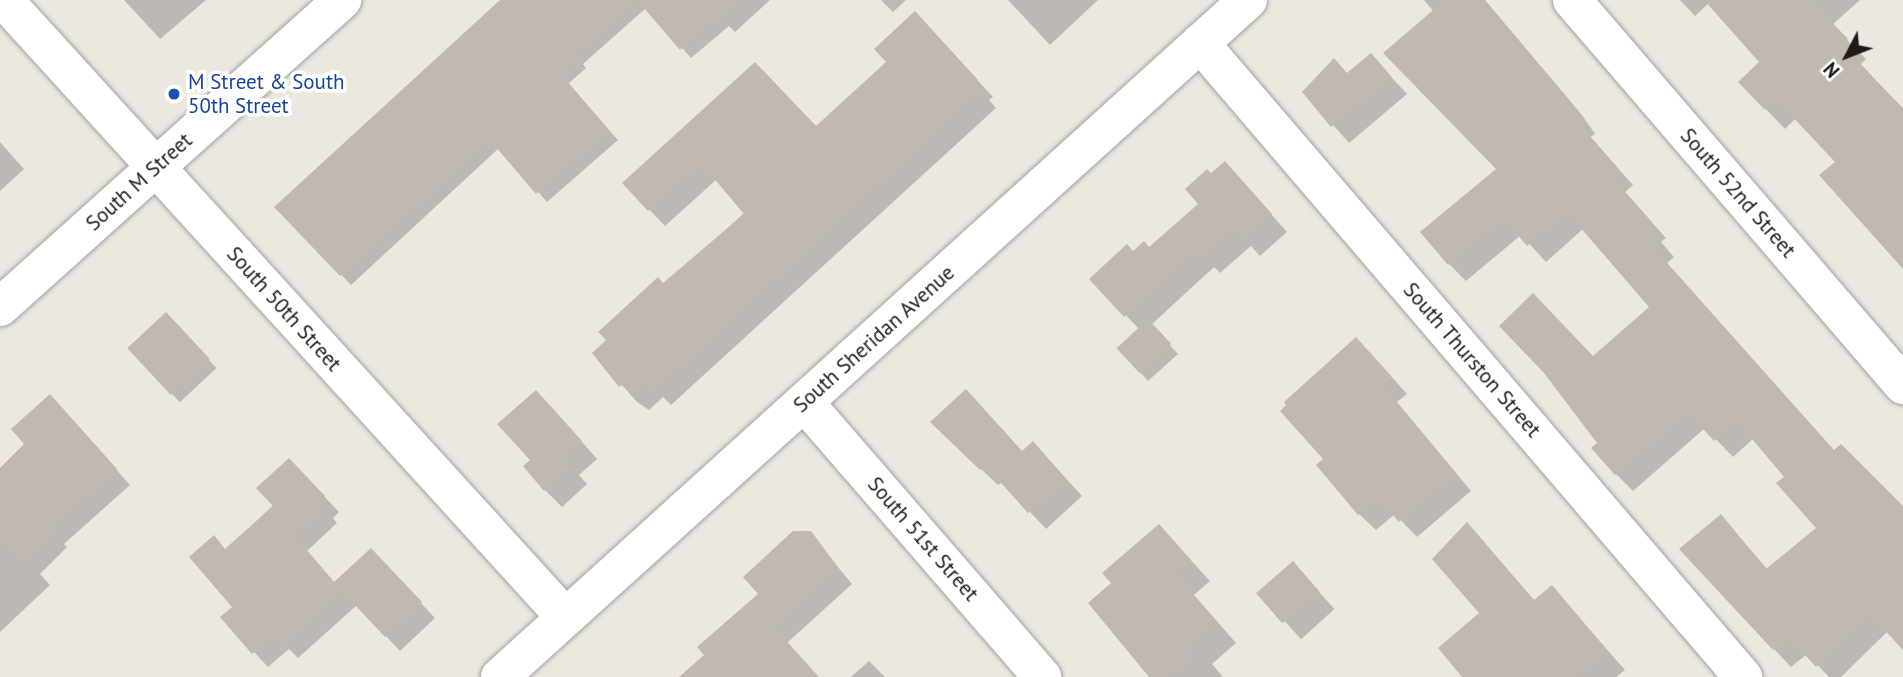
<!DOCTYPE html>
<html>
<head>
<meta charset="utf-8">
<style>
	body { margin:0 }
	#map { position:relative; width:1903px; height:677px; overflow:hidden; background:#ece8e1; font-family:"PT Sans",sans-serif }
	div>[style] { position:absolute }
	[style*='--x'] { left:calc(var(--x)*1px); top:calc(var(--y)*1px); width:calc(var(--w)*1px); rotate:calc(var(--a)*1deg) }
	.shadow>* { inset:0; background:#0003; transform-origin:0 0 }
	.building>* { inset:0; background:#c0b8b1; transform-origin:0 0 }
	.roads { filter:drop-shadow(0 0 2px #a2a2a2) drop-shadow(0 0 2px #a2a2a2) }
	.minor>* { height:38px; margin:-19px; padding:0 19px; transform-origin:19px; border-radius:19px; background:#fff }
	.dots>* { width:19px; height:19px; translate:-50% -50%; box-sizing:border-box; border:4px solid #fff; border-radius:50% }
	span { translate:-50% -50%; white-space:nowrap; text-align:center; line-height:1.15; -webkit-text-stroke:7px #fff; paint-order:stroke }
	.transit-label { font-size:21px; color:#164399 }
	.left { translate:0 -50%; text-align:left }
	.street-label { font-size:21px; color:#1b1b1b }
	.north { position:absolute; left:1812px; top:21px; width:70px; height:70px; -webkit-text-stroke:5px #fff; paint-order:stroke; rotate:228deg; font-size:19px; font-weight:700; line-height:28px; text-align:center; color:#1b1b1b }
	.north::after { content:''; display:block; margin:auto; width:24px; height:32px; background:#1b1b1b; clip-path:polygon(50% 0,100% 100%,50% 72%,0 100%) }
</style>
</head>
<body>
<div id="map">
	<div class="shadow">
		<div style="clip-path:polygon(124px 0,206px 0,160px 39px)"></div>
		<div style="clip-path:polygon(503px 0,770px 0,735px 32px,729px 26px,691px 58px,646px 8px,583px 64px,586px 68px,568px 84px,618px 140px,547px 202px,499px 148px,351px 285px,277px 207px)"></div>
		<div style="clip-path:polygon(881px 0,906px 0,893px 12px)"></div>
		<div style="clip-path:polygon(1008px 0,1098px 0,1050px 45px)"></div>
		<div style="clip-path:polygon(1424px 0,1485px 0,1582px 115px,1595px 134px,1590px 137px,1633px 185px,1625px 192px,1666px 238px,1661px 242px,1674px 257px,1667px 263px,1835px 452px,1903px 508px,1903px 647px,1888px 631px,1841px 677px,1829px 677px,1807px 654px,1791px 667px,1774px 649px,1721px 516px,1768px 570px,1818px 529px,1786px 477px,1754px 438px,1733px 457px,1705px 428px,1633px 491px,1616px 474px,1599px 443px,1594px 358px,1651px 307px,1583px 229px,1546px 262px,1521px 235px,1466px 281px,1449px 264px,1498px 169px,1434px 12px)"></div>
		<div style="clip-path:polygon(1680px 0,1860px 0,1832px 25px,1866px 59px,1860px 65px,1903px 108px,1903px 268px,1837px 162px,1796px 118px,1785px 129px,1740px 82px,1761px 62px,1709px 3px,1695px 16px)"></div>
		<div style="clip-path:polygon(931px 30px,993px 97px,989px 100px,996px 108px,671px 405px,663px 397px,649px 410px,637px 402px,594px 353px,746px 211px,717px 179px,665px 226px,624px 183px,817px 128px)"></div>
		<div style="clip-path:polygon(1371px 55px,1407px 94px,1349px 143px,1304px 92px,1348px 75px)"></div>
		<div style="clip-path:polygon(0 142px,24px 169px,0 191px)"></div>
		<div style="clip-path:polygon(1211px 175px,1241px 180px,1287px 232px,1260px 256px,1251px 246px,1220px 273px,1214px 267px,1151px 325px,1178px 354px,1148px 381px,1140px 372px,1139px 329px,1091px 279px,1133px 253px,1150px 249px,1201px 204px)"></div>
		<div style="left:166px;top:314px;width:74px;height:50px;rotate:47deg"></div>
		<div style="clip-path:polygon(1373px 356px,1407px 394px,1397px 402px,1471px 491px,1417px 537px,1395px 514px,1376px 530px,1359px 514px,1326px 459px)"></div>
		<div style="clip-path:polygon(553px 409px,597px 459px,579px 475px,587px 484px,562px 507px,545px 490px,532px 460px)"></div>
		<div style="clip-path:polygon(65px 412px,130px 485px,64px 544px,67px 547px,40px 574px,50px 585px,0 632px,0 471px)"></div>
		<div style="clip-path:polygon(949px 439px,1050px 461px,1082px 496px,1046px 529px,1002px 482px,998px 485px)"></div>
		<div style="clip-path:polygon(304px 475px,339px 512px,333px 518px,337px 523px,307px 551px,335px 583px,385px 565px,435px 618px,400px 651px,357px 605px,298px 658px,289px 649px,268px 667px,254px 652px,234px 607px,226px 551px)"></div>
		<div style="clip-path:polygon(1467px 525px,1535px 601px,1552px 587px,1625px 670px,1616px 677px,1465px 677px,1481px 613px)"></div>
		<div style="clip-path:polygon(810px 533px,852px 584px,787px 643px,818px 677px,682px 677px,706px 655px)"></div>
		<div style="clip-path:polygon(1178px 546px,1210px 581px,1194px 595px,1236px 643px,1212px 664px,1223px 677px,1152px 677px)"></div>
		<div style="left:1293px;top:563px;width:62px;height:45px;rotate:48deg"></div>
		<div style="clip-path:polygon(869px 661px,885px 677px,851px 677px)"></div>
	</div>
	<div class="building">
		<div style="clip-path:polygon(500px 0,634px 0,575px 54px,578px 57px,560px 73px,609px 130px,536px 194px,489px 139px,340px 276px,274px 207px)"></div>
		<div style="clip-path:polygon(637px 0,738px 0,680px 50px)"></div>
		<div style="clip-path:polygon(1445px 0,1480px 0,1528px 53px,1565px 95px,1579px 116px,1575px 119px,1617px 167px,1609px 174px,1650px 220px,1645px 224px,1658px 239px,1651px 245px,1834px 450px,1841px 444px,1903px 506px,1903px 650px,1870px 614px,1816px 667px,1789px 637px,1773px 650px,1679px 549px,1721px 514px,1766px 569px,1816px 528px,1776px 483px,1784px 477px,1737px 421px,1714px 441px,1687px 411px,1615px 475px,1591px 448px,1597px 443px,1544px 373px,1499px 326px,1533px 293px,1593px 356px,1649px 307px,1566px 211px,1527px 246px,1503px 218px,1448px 265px,1420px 232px,1496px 169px,1383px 53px)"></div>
		<div style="clip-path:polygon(1704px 0,1810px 0,1848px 39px,1842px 44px,1903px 109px,1903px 269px,1819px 175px,1835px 162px,1776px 99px,1765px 110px,1738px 82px,1759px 62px)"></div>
		<div style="clip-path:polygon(915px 11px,978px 80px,974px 83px,981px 90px,654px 390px,646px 382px,632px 395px,622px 385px,619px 387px,592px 353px,606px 340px,598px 332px,658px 277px,663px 283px,744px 214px,701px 163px,648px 211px,622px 183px,755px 62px,816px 126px,886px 62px,874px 49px)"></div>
		<div style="clip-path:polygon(1371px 53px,1391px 76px,1331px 127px,1302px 92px,1334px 58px,1347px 73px)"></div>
		<div style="clip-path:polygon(1225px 161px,1272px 214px,1242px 240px,1233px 230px,1202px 258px,1196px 251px,1124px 317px,1089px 279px,1127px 244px,1133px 251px,1144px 241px,1149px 247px,1198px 204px,1185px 189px,1207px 169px,1211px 173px)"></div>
		<div style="left:166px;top:312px;width:64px;height:53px;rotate:47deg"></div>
		<div style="left:1148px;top:319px;width:34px;height:43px;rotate:47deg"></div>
		<div style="clip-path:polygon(1356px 337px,1391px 376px,1381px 385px,1456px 473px,1399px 522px,1378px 498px,1358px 515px,1316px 465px,1323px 459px,1280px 411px,1286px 405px,1284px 402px)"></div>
		<div style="clip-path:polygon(966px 389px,1022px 451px,1033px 441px,1066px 479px,1028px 513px,985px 465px,980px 470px,930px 422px)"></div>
		<div style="clip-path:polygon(536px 390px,582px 441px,563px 457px,571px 466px,544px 491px,523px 466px,530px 460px,497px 424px)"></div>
		<div style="clip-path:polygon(50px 394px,117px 469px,50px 528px,53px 531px,22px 562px,0 539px,0 468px,24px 444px,11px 429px)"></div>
		<div style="clip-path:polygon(289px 458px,325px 496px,319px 502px,324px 507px,294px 535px,334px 582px,371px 548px,422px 602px,385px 637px,338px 587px,342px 591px,282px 645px,273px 635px,252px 654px,220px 617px,232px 607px,189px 557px,214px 535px,225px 549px,273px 506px,256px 488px)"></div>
		<div style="clip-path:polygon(1467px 522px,1534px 600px,1552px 585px,1607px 650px,1576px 677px,1462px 677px,1438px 648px,1479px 613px,1432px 559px)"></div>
		<div style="clip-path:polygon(1159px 524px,1191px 560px,1175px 574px,1217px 622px,1185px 650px,1191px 657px,1168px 677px,1149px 677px,1088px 603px,1111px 583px,1102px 573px)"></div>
		<div style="clip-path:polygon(793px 531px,811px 531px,837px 566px,772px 625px,819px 677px,679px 677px,704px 655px,697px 647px,758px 594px,743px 577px)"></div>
		<div style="left:1293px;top:561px;width:40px;height:49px;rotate:49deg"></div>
	</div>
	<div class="roads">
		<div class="minor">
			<div style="--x:4;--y:0;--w:834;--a:47.72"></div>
			<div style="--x:1572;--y:0;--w:508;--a:49.31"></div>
			<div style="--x:1200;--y:43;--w:835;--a:49.42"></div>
			<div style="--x:0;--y:307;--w:460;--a:-41.9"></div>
			<div style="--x:804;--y:402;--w:364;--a:49.1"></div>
			<div style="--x:500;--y:677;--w:1009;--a:-42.15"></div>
		</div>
	</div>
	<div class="dots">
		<div style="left:174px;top:94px;background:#1a4fb4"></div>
	</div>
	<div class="transit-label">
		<span class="left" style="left:188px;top:94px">M Street &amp; South<br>50th Street</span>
	</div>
	<div class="street-label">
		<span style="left:139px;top:182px;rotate:-42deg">South M Street</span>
		<span style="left:1738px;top:193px;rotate:49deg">South 52nd Street</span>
		<span style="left:284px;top:309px;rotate:48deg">South 50th Street</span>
		<span style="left:874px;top:339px;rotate:-42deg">South Sheridan Avenue</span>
		<span style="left:1472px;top:360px;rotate:49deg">South Thurston Street</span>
		<span style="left:923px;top:539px;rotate:49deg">South 51st Street</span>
	</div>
	<div class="north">N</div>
</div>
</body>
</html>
